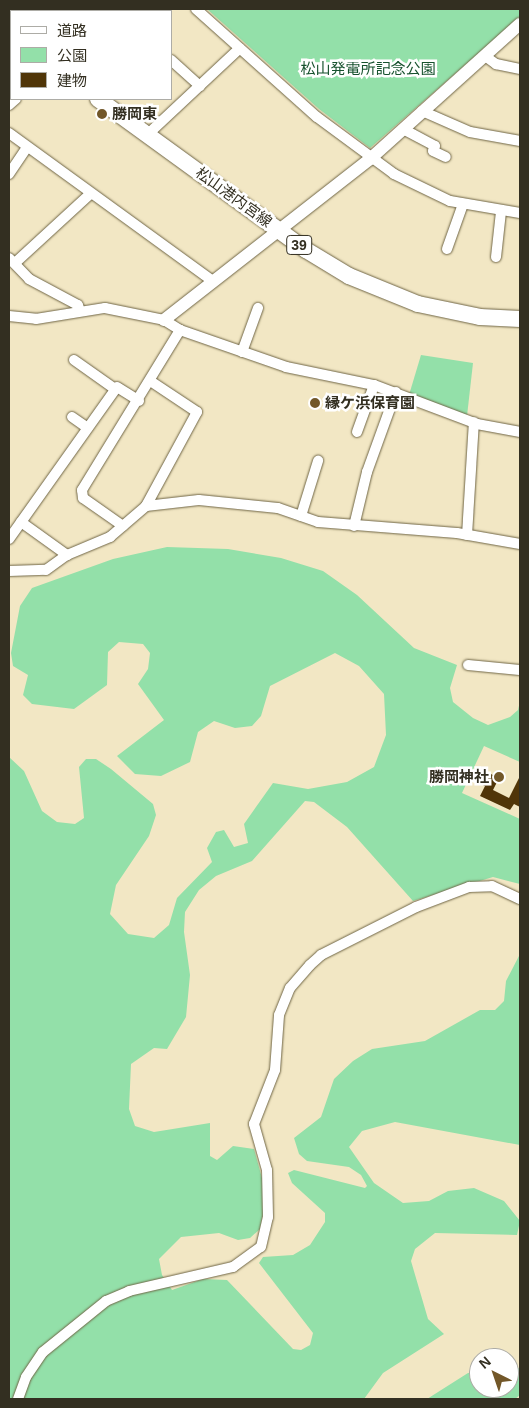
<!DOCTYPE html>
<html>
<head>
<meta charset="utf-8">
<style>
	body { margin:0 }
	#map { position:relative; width:529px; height:1408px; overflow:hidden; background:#f2e7c4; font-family:Arial,"Noto Sans JP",sans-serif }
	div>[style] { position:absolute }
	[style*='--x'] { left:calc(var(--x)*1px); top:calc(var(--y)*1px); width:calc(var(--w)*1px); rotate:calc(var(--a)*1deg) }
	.green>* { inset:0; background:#93e0a9 }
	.building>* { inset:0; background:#503508 }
	.roads { filter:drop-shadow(0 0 1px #6f6545) drop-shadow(0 0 1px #6f6545) }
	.minor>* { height:10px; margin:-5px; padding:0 5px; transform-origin:5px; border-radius:5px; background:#fff }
	.tertiary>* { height:12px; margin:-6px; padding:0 6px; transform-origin:6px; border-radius:6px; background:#fff }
	.primary>* { height:16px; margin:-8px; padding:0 8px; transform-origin:8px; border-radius:8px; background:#fff }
	.dots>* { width:14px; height:14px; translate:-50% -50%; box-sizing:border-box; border:2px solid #fff; border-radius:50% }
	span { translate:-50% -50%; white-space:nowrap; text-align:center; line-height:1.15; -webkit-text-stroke:5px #fff; paint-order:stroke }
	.shield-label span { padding:1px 4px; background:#fff; border:1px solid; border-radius:4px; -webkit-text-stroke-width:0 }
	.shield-label { font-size:14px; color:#332f21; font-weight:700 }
	.park-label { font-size:15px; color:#17522e }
	.poi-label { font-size:15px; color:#332f21; font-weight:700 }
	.left { translate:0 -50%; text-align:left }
	.right { translate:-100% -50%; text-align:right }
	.street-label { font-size:15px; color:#332f21 }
	.frame { position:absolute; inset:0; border:10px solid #332f21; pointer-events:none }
	.legend { position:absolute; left:10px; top:10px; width:162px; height:90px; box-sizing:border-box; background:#fff; border:1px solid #adaca6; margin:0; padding:6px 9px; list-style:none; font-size:15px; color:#332f21 }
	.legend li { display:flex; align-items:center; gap:10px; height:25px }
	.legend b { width:25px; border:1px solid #adaca6 }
	.north { position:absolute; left:469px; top:1348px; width:50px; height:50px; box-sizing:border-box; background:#fff; border:1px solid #adaca6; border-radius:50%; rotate:319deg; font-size:14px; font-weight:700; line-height:20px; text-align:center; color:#332f21 }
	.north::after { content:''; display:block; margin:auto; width:18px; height:22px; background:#725729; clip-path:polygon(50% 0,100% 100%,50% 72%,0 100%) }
</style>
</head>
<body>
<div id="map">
	<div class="green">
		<div style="clip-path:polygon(207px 9px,520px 9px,520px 17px,370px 148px,319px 109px)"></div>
		<div style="clip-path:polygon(421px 355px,473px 363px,467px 416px,409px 395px)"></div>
		<div style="clip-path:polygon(167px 547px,228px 549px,281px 558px,323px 571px,357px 595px,414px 648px,457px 665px,450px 688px,453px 702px,473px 718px,488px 725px,510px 717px,518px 710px,520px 701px,520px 762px,484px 746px,462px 793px,520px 819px,520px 884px,493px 877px,413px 901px,347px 827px,314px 802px,305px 801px,252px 861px,216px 876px,199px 890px,185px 912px,184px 932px,190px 975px,186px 1017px,167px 1049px,154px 1048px,131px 1064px,129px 1109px,135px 1126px,154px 1132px,210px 1123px,210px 1156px,217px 1160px,233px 1146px,254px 1149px,262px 1178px,265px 1204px,260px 1229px,250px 1238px,238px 1240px,219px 1233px,181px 1237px,159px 1259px,162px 1275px,172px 1290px,203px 1279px,227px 1280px,293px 1349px,301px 1350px,310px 1345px,313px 1333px,259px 1263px,263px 1257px,293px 1255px,310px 1245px,325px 1222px,325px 1213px,292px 1183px,288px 1173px,294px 1170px,365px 1188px,367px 1186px,361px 1175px,349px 1167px,307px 1161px,299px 1154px,294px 1138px,321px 1117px,334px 1079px,353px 1061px,372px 1049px,425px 1041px,480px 1010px,495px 1010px,504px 1001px,506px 981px,520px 954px,520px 1145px,395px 1122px,362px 1131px,349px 1147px,374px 1183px,403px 1203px,429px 1201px,448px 1191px,474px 1188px,504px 1201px,520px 1221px,517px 1235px,435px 1233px,415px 1249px,411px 1261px,428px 1319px,444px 1334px,383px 1373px,364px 1399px,9px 1399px,9px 757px,24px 771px,42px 811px,57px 822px,75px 824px,84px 818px,79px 767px,86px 759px,96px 759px,111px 769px,153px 804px,156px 815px,149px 836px,116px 885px,110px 914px,128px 934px,154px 938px,169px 925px,177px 898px,212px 862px,207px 848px,216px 832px,224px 830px,234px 847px,248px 843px,244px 824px,273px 783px,308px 789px,347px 782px,374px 767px,386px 735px,384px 694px,359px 666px,335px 653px,270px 686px,261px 716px,252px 726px,235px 728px,214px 721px,198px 732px,190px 762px,161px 776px,135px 774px,117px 756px,164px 720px,138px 684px,148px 669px,150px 653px,143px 644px,119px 642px,108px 652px,107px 685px,74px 709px,32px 704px,23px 695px,28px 675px,13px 666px,11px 653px,20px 606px,32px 588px,113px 559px)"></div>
		<div style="clip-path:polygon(520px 1368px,520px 1395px,515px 1399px,427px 1399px,468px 1373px,479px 1372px,479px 1388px,509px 1388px,509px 1369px)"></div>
	</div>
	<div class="building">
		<div style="clip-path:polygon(485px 771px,499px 778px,493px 790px,509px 798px,520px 776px,520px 807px,514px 804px,510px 810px,480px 796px,485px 786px,479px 783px)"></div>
	</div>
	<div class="roads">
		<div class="minor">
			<div style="--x:114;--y:9;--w:4;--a:34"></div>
			<div style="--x:196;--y:9;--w:162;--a:41.8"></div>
			<div style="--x:317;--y:117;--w:96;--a:36.5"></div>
			<div style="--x:394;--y:174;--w:62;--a:25.7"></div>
			<div style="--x:450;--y:201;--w:71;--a:9.7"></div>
			<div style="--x:485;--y:56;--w:14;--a:36"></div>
			<div style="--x:496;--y:64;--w:25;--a:12"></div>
			<div style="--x:171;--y:60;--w:39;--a:42"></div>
			<div style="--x:9;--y:105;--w:9;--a:-41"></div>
			<div style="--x:422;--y:111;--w:52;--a:23.6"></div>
			<div style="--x:470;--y:132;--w:51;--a:10.2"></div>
			<div style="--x:403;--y:129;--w:36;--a:28"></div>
			<div style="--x:435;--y:146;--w:5;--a:112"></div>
			<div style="--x:433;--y:151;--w:14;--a:25"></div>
			<div style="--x:9;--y:133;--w:252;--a:36"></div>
			<div style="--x:147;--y:135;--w:127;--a:-43.1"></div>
			<div style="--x:9;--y:174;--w:32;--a:-56"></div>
			<div style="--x:447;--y:249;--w:48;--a:-70.4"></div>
			<div style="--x:496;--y:257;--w:45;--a:-83.7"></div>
			<div style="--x:9;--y:258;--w:29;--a:46"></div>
			<div style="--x:29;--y:279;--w:55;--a:28"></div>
			<div style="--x:78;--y:305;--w:6;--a:72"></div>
			<div style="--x:15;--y:263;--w:102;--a:-42.6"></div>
			<div style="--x:9;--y:316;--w:27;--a:6"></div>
			<div style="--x:36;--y:319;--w:70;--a:-9.1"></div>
			<div style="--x:105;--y:308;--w:60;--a:11.5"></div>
			<div style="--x:164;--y:320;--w:19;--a:32"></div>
			<div style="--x:180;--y:330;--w:112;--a:19.2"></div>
			<div style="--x:286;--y:367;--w:90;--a:11.6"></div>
			<div style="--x:374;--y:385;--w:110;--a:20.7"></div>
			<div style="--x:477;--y:424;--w:44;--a:10.5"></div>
			<div style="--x:242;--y:352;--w:47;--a:-70"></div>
			<div style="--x:74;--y:360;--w:50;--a:35.3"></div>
			<div style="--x:72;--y:417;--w:19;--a:35"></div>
			<div style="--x:357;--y:432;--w:50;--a:-70.1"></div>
			<div style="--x:146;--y:506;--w:107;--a:-61.5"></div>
			<div style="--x:197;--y:412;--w:54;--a:-146.3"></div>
			<div style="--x:301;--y:516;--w:58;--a:-72.8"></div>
			<div style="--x:21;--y:522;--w:57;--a:35.7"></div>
			<div style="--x:123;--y:526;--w:49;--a:-145"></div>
			<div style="--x:83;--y:498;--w:8;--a:-97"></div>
			<div style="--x:82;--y:490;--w:188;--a:-58.5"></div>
			<div style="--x:354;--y:526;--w:56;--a:-76.5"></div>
			<div style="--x:367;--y:472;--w:85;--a:-70.1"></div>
			<div style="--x:467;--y:535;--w:113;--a:-86.5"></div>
			<div style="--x:9;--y:539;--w:186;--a:-54.6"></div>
			<div style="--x:117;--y:387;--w:26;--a:32"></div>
			<div style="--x:9;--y:571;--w:37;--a:-2"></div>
			<div style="--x:46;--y:570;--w:26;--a:-36"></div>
			<div style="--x:67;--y:555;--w:47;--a:-22.7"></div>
			<div style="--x:110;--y:537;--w:48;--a:-40.7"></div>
			<div style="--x:146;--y:506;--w:53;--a:-6.5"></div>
			<div style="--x:199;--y:500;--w:79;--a:5.8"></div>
			<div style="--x:278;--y:508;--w:42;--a:19.3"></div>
			<div style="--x:318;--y:522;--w:139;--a:4.5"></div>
			<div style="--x:457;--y:533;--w:64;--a:9.9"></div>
			<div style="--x:468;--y:665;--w:52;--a:5.5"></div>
			<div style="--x:18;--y:1399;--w:23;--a:-70"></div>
			<div style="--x:26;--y:1377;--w:30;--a:-56"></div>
			<div style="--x:43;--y:1352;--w:81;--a:-39"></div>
			<div style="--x:106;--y:1301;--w:25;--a:-23"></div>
			<div style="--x:129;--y:1291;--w:107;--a:-13"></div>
			<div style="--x:233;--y:1267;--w:34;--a:-36"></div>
			<div style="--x:261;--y:1247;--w:31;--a:-77"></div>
			<div style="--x:268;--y:1217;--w:47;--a:-91.2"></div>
			<div style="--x:267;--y:1170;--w:48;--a:-105.8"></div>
			<div style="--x:254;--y:1124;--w:58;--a:-68.7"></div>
			<div style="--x:275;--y:1070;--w:55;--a:-85.8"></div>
			<div style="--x:279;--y:1015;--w:29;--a:-68"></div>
			<div style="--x:290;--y:988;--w:30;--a:-49"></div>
			<div style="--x:310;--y:965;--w:15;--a:-42"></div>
			<div style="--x:321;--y:955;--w:106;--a:-26.8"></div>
			<div style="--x:416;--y:907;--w:57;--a:-20.7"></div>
			<div style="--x:469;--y:887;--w:23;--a:-2"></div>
			<div style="--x:492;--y:886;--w:31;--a:25"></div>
		</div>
		<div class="tertiary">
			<div style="--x:164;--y:320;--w:261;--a:-38"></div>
			<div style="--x:370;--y:159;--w:202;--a:-42"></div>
		</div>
		<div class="primary">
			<div style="--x:9;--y:33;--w:3;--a:45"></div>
			<div style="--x:98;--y:99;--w:257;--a:36"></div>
			<div style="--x:306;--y:250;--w:50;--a:31.2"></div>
			<div style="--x:349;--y:276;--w:74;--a:22.1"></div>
			<div style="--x:418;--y:304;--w:63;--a:11.8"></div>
			<div style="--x:480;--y:317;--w:40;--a:2.9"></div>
		</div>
	</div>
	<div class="dots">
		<div style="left:102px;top:114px;background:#725729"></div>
		<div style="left:315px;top:403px;background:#725729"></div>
		<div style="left:499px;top:777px;background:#725729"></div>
	</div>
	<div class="shield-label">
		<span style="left:299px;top:245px">39</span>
	</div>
	<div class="park-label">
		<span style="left:368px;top:69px">松山発電所記念公園</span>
	</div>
	<div class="poi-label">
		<span class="left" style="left:112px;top:114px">勝岡東</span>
		<span class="left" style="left:325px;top:403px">縁ケ浜保育園</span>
		<span class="right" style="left:489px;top:777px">勝岡神社</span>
	</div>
	<div class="street-label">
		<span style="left:234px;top:197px;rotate:36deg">松山港内宮線</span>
	</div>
	<div class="frame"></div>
	<ul class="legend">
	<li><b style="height:6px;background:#fff"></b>道路</li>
	<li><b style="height:14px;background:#93e0a9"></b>公園</li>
	<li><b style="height:14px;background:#503508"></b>建物</li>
	</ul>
	<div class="north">N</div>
</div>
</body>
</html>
